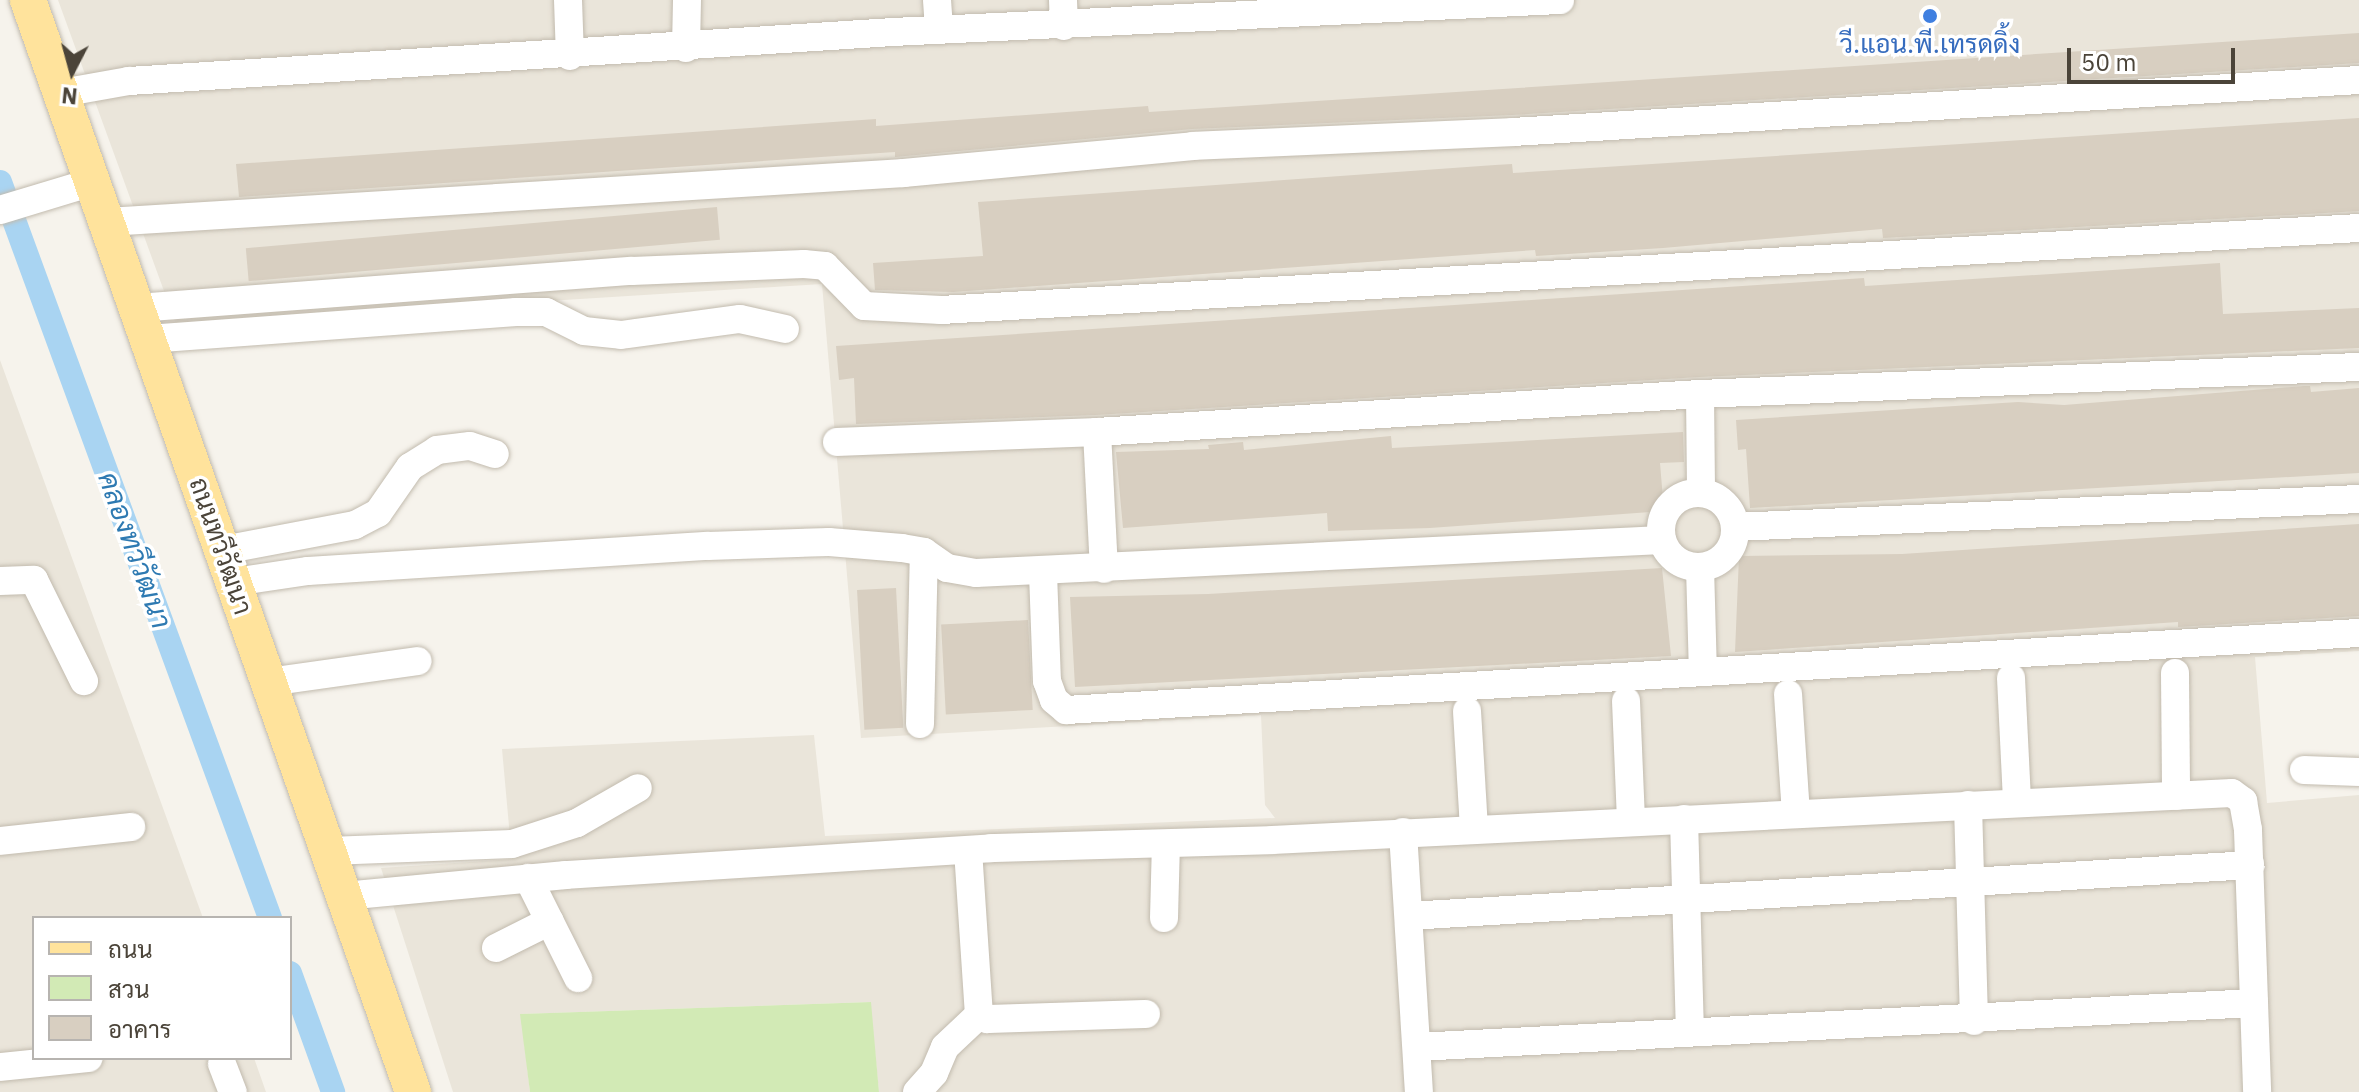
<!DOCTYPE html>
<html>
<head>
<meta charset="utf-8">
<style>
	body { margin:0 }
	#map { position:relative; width:2359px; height:1092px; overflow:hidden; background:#f6f3ec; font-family:"IBM Plex Sans",Sarabun,sans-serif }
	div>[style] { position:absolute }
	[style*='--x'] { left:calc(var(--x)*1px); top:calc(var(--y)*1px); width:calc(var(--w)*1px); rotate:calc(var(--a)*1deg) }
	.residential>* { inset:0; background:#eae5da }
	.green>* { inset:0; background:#d2eab5 }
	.canal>* { height:24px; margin:-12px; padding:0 12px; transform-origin:12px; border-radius:12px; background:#a9d4f2 }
	.building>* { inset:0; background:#d8cfc1; transform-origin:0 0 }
	.roads { filter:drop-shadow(0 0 2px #c2bbae) drop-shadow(0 0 2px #c2bbae) }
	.minor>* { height:28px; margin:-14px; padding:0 14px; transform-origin:14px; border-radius:14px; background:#fff }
	.minor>.ring { margin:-14px; padding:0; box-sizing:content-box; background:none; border:28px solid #fff; border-radius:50% }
	.major>* { height:36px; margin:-18px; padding:0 18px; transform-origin:18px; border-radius:18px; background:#ffe39c }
	.dots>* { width:22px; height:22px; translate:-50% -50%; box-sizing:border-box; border:4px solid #fff; border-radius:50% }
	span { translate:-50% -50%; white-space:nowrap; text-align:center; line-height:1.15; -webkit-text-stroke:7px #fff; paint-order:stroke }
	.shop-label { font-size:26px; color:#366cbe }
	.street-label { font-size:26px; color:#4b4439 }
	.water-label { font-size:28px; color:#2e7ab2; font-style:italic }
	.legend { position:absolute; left:32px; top:916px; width:260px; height:144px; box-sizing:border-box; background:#fff; border:2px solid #b7b4b0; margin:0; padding:10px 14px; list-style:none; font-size:24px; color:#4b4439 }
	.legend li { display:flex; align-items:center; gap:16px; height:40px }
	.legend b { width:40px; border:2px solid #b7b4b0 }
	.north { position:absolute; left:32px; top:32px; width:80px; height:80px; -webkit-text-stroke:6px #fff; paint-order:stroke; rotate:186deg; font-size:22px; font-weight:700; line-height:32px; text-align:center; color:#4b4439 }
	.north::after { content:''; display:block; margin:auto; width:28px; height:36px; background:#4b4439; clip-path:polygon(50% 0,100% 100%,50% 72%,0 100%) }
	.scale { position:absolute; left:2067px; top:48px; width:168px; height:36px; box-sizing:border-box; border:4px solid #4b4439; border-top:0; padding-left:10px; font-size:24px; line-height:28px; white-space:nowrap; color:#4b4439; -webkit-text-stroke:6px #fff; paint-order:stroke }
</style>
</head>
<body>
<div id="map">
	<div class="residential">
		<div style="clip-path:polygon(58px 0,2359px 0,2359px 651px,2255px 657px,2267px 803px,2359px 795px,2359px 1092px,879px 1092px,870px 1002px,521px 1014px,530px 1092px,453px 1092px,381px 868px,512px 859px,502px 749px,814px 735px,825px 836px,1275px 818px,1265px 805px,1261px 715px,861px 738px,822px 284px,176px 324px)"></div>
		<div style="clip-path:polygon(0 360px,203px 918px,34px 918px,34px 1058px,254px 1058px,266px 1092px,0 1092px)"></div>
	</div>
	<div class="green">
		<div style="clip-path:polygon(871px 1002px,879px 1092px,530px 1092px,520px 1014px)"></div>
	</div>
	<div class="canal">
		<div style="--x:0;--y:182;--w:784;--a:69.85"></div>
		<div style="--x:290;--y:973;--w:127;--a:70.1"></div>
	</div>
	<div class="building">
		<div style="clip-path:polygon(2359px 33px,2359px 63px,1512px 115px,1192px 129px,895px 157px,895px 152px,239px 197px,236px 164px,876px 119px,876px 126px,1148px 106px,1149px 112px)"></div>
		<div style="clip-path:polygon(2359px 118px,2359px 211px,1883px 238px,1882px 229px,1663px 248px,1536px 256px,1535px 250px,953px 292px,875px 290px,873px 263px,983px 256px,978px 202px,1495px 165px,1512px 164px,1513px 173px)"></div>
		<div style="left:717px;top:207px;width:33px;height:473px;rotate:85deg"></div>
		<div style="clip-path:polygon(2220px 263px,2223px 314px,2359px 308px,2359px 348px,1699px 377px,1096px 415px,856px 424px,854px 378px,839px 380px,836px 346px,1864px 278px,1865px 286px)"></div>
		<div style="clip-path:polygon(2304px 386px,2310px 386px,2311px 392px,2359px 388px,2359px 473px,1750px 508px,1746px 449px,1738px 450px,1736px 420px,2018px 402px,2064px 405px)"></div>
		<div style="clip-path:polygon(1683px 432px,1684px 462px,1660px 463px,1664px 511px,1430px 528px,1328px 531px,1327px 513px,1123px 528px,1116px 452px,1209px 449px,1208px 445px,1243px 442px,1244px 450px,1391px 436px,1392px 448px)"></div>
		<div style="clip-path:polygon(2359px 524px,2359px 616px,2178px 627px,2178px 622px,1735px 652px,1739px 556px,1902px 554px)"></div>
		<div style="clip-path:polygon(1662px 568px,1671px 656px,1075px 687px,1070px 597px,1208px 594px)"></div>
		<div style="left:896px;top:588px;width:140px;height:39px;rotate:87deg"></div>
		<div style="left:1028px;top:620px;width:90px;height:87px;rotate:87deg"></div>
	</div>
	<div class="roads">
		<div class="minor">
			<div style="--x:568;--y:0;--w:56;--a:88"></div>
			<div style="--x:937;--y:0;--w:30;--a:86"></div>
			<div style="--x:1063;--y:0;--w:26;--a:88"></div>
			<div style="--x:686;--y:48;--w:48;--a:-88.8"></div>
			<div style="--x:61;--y:93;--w:69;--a:-10"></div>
			<div style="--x:129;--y:81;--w:766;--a:-3.67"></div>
			<div style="--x:893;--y:32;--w:668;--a:-2.75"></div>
			<div style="--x:0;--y:210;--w:97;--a:-16.8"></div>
			<div style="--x:107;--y:222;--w:799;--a:-3.52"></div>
			<div style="--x:904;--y:173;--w:290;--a:-5.3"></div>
			<div style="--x:1193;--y:146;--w:320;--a:-2.5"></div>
			<div style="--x:1513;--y:132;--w:848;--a:-3.52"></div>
			<div style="--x:137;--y:308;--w:496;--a:-4.3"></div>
			<div style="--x:632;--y:271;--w:172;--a:-2.3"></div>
			<div style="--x:804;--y:264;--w:21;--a:5"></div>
			<div style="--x:825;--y:266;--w:56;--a:45.7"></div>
			<div style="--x:864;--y:306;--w:77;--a:3"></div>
			<div style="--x:941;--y:310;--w:1420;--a:-3.31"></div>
			<div style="--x:148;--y:339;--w:369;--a:-4.2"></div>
			<div style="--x:516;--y:312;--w:30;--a:0"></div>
			<div style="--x:546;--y:312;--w:42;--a:26.6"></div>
			<div style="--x:584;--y:331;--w:37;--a:6"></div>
			<div style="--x:621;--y:335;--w:120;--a:-7.7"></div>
			<div style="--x:740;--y:319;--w:46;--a:12.5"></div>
			<div style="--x:1700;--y:394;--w:99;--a:89.4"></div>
			<div style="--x:1097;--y:432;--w:137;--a:87.1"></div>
			<div style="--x:837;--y:442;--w:260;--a:-2.2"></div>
			<div style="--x:1097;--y:432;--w:604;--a:-3.61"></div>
			<div style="--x:1700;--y:394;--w:660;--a:-2.35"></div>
			<div class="ring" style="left:1661px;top:493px;width:46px;height:46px"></div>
			<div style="--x:1735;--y:527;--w:625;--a:-2.57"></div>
			<div style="--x:223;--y:550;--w:134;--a:-10.7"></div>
			<div style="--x:355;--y:525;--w:26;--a:-28"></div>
			<div style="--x:378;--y:513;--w:56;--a:-55.2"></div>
			<div style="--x:410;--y:467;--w:32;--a:-32"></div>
			<div style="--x:437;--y:450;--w:33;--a:-7"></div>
			<div style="--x:470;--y:446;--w:26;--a:18"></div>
			<div style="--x:1700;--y:567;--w:105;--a:88.4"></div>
			<div style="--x:1043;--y:573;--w:108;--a:87.9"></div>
			<div style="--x:1047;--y:681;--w:20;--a:70"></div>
			<div style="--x:1054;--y:700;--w:16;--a:40"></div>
			<div style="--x:1066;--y:710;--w:1295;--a:-3.41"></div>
			<div style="--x:0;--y:581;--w:34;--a:-2"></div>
			<div style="--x:34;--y:580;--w:113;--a:63.7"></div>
			<div style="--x:234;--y:582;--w:75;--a:-8.5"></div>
			<div style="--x:308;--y:571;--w:401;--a:-3.6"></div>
			<div style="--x:708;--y:546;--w:121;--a:-1.9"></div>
			<div style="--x:829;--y:542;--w:73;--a:4.7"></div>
			<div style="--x:902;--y:548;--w:22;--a:10"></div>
			<div style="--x:924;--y:552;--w:28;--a:35"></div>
			<div style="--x:947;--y:568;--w:29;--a:10"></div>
			<div style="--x:976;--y:573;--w:687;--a:-2.75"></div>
			<div style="--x:2175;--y:673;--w:123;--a:89.5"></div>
			<div style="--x:2011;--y:678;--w:124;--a:87.2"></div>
			<div style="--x:269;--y:682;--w:150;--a:-8"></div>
			<div style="--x:1788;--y:694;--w:119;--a:86.2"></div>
			<div style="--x:1626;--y:701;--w:120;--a:87.6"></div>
			<div style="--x:1467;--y:711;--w:117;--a:86.6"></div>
			<div style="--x:920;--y:724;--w:172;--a:-88.7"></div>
			<div style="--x:2304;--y:770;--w:55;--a:2.1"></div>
			<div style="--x:1968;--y:805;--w:216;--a:88.4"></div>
			<div style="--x:1684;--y:819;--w:213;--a:88.4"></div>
			<div style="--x:1403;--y:832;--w:260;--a:86.5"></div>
			<div style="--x:0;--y:841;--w:132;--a:-6.1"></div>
			<div style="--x:968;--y:850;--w:165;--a:86.2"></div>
			<div style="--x:979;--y:1015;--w:9;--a:27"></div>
			<div style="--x:987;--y:1019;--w:159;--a:-1.8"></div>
			<div style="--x:329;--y:851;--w:183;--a:-2.2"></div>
			<div style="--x:512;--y:844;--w:68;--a:-17.9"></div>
			<div style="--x:577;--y:823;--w:70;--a:-29.8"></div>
			<div style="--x:528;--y:878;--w:112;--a:63.4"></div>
			<div style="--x:344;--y:896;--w:223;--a:-5.4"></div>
			<div style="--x:566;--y:875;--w:426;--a:-3.6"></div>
			<div style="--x:991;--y:848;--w:281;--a:-1.6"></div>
			<div style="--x:1272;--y:840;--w:961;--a:-2.8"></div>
			<div style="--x:2232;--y:793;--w:14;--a:36"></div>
			<div style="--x:2243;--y:801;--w:29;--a:80"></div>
			<div style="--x:2248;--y:830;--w:262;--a:88"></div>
			<div style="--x:1409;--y:916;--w:843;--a:-3.47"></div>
			<div style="--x:1164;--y:918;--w:74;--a:-88.5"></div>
			<div style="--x:496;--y:948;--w:60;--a:-26.6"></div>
			<div style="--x:1417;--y:1047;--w:838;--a:-3.01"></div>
			<div style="--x:222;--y:1064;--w:30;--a:69"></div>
			<div style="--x:0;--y:1067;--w:89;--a:-5.8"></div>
			<div style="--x:917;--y:1092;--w:25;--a:-48"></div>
			<div style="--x:934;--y:1073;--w:28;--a:-67"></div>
			<div style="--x:945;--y:1047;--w:47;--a:-43.3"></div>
		</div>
		<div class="major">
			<div style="--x:28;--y:0;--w:1158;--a:70.58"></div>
		</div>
	</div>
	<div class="dots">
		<div style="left:1930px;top:16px;background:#3f7fe0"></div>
	</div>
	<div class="shop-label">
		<span style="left:1930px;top:44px">วี.แอน.พี.เทรดดิ้ง</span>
	</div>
	<div class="street-label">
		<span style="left:221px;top:546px;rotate:71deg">ถนนทวีวัฒนา</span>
	</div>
	<div class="water-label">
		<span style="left:135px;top:550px;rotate:70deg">คลองทวีวัฒนา</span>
	</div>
	<ul class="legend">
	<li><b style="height:10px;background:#ffe39c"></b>ถนน</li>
	<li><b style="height:22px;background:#d2eab5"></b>สวน</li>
	<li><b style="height:22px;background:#d8cfc1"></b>อาคาร</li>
	</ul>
	<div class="north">N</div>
	<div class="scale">50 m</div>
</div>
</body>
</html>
